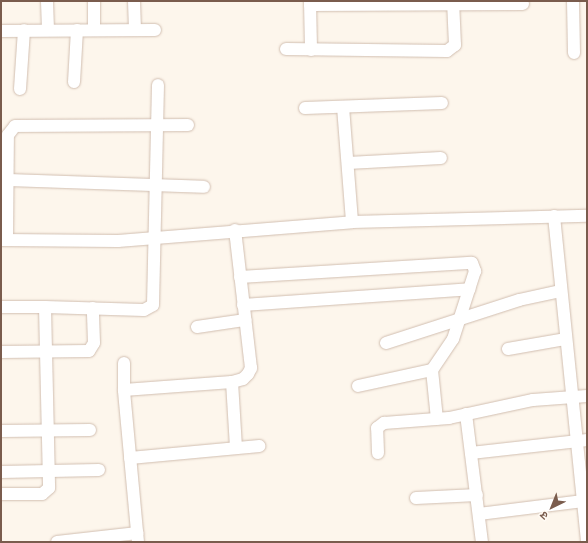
<!DOCTYPE html>
<html>
<head>
<meta charset="utf-8">
<style>
	body { margin:0 }
	#map { position:relative; width:588px; height:543px; overflow:hidden; background:#fdf6ec; font-family:"Exo 2","Noto Sans Devanagari",sans-serif }
	div>[style] { position:absolute }
	[style*='--x'] { left:calc(var(--x)*1px); top:calc(var(--y)*1px); width:calc(var(--w)*1px); rotate:calc(var(--a)*1deg) }
	.roads { filter:drop-shadow(0 0 1px #d1beb0) drop-shadow(0 0 1px #d1beb0) }
	.street>* { height:12px; margin:-6px; padding:0 6px; transform-origin:6px; border-radius:6px; background:#fff }
	span { translate:-50% -50%; white-space:nowrap; text-align:center; line-height:1.15; -webkit-text-stroke:3px #fffaf3; paint-order:stroke }
	.frame { position:absolute; inset:0; border:2px solid #7a5c4d; pointer-events:none }
	.north { position:absolute; left:532px; top:487px; width:40px; height:40px; -webkit-text-stroke:3px #fffaf3; paint-order:stroke; rotate:223deg; font-size:11px; font-weight:700; line-height:16px; text-align:center; color:#7a5c4d }
	.north::after { content:''; display:block; margin:auto; width:14px; height:18px; background:#7a5c4d; clip-path:polygon(50% 0,100% 100%,50% 72%,0 100%) }
</style>
</head>
<body>
<div id="map">
	<div class="roads">
		<div class="street">
			<div style="--x:47;--y:1;--w:29;--a:88"></div>
			<div style="--x:134;--y:1;--w:29;--a:88"></div>
			<div style="--x:310;--y:1;--w:49;--a:88.8"></div>
			<div style="--x:573;--y:1;--w:52;--a:88.9"></div>
			<div style="--x:310;--y:5;--w:213;--a:-0.3"></div>
			<div style="--x:94;--y:30;--w:29;--a:-90"></div>
			<div style="--x:1;--y:31;--w:154;--a:-0.4"></div>
			<div style="--x:286;--y:49;--w:161;--a:0.7"></div>
			<div style="--x:447;--y:51;--w:10;--a:-37"></div>
			<div style="--x:455;--y:45;--w:44;--a:-92.6"></div>
			<div style="--x:74;--y:82;--w:52;--a:-86.7"></div>
			<div style="--x:20;--y:89;--w:59;--a:-86.1"></div>
			<div style="--x:343;--y:107;--w:115;--a:85.5"></div>
			<div style="--x:305;--y:108;--w:137;--a:-2.1"></div>
			<div style="--x:348;--y:163;--w:93;--a:-3.1"></div>
			<div style="--x:7;--y:180;--w:197;--a:2"></div>
			<div style="--x:554;--y:216;--w:326;--a:84.2"></div>
			<div style="--x:1;--y:240;--w:117;--a:0.5"></div>
			<div style="--x:118;--y:241;--w:235;--a:-4.6"></div>
			<div style="--x:352;--y:222;--w:235;--a:-1.5"></div>
			<div style="--x:7;--y:240;--w:105;--a:-89.5"></div>
			<div style="--x:8;--y:135;--w:11;--a:-52"></div>
			<div style="--x:15;--y:126;--w:173;--a:-0.3"></div>
			<div style="--x:240;--y:277;--w:232;--a:-3.5"></div>
			<div style="--x:472;--y:263;--w:9;--a:69"></div>
			<div style="--x:475;--y:271;--w:71;--a:107.9"></div>
			<div style="--x:453;--y:339;--w:37;--a:124"></div>
			<div style="--x:432;--y:370;--w:49;--a:84.2"></div>
			<div style="--x:243;--y:305;--w:227;--a:-4"></div>
			<div style="--x:1;--y:307;--w:44;--a:0"></div>
			<div style="--x:45;--y:307;--w:181;--a:88.7"></div>
			<div style="--x:49;--y:488;--w:9;--a:139"></div>
			<div style="--x:42;--y:494;--w:41;--a:180"></div>
			<div style="--x:45;--y:307;--w:99;--a:1.7"></div>
			<div style="--x:144;--y:310;--w:10;--a:-29"></div>
			<div style="--x:153;--y:305;--w:220;--a:-88.7"></div>
			<div style="--x:197;--y:327;--w:49;--a:-8.3"></div>
			<div style="--x:386;--y:343;--w:140;--a:-17.9"></div>
			<div style="--x:519;--y:300;--w:43;--a:-12.1"></div>
			<div style="--x:508;--y:349;--w:59;--a:-9.8"></div>
			<div style="--x:1;--y:352;--w:88;--a:-0.7"></div>
			<div style="--x:89;--y:351;--w:9;--a:-58"></div>
			<div style="--x:94;--y:343;--w:35;--a:-92"></div>
			<div style="--x:124;--y:363;--w:27;--a:90"></div>
			<div style="--x:232;--y:382;--w:66;--a:86.5"></div>
			<div style="--x:358;--y:386;--w:76;--a:-12.2"></div>
			<div style="--x:466;--y:414;--w:129;--a:82.9"></div>
			<div style="--x:1;--y:431;--w:89;--a:-0.6"></div>
			<div style="--x:378;--y:453;--w:25;--a:-92"></div>
			<div style="--x:377;--y:428;--w:9;--a:-36"></div>
			<div style="--x:384;--y:423;--w:65;--a:-4.4"></div>
			<div style="--x:449;--y:418;--w:86;--a:-12.1"></div>
			<div style="--x:533;--y:400;--w:54;--a:-4.2"></div>
			<div style="--x:471;--y:453;--w:117;--a:-6.4"></div>
			<div style="--x:130;--y:458;--w:130;--a:-5.3"></div>
			<div style="--x:1;--y:472;--w:98;--a:-1.2"></div>
			<div style="--x:416;--y:498;--w:61;--a:-2.8"></div>
			<div style="--x:479;--y:514;--w:105;--a:-7.1"></div>
			<div style="--x:57;--y:542;--w:81;--a:-6.4"></div>
			<div style="--x:138;--y:542;--w:153;--a:-95.3"></div>
			<div style="--x:124;--y:390;--w:108;--a:-4.2"></div>
			<div style="--x:232;--y:382;--w:11;--a:-15"></div>
			<div style="--x:243;--y:379;--w:7;--a:-45"></div>
			<div style="--x:248;--y:374;--w:7;--a:-63"></div>
			<div style="--x:251;--y:368;--w:139;--a:-96.6"></div>
		</div>
	</div>
	<div class="frame"></div>
	<div class="north">उ</div>
</div>
</body>
</html>
